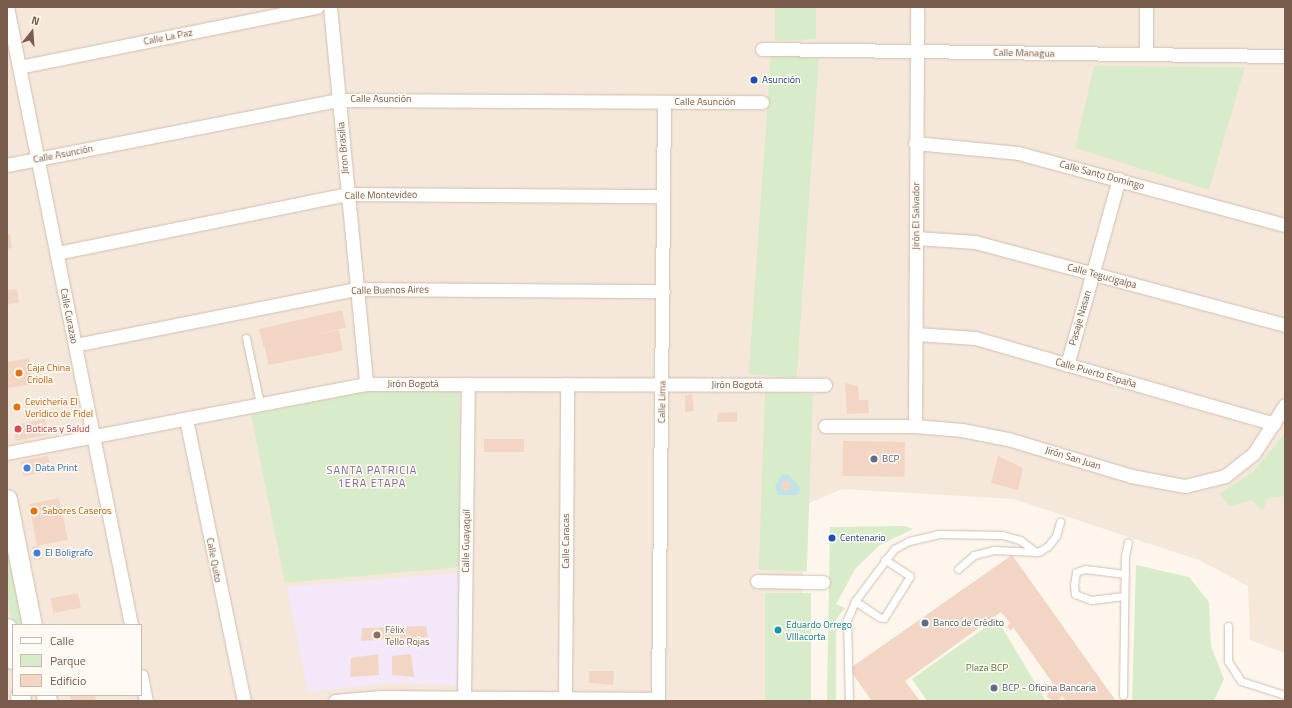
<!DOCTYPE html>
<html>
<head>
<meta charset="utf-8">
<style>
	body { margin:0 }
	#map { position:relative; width:1292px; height:708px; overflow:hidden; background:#fdf6ec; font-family:"Titillium Web",sans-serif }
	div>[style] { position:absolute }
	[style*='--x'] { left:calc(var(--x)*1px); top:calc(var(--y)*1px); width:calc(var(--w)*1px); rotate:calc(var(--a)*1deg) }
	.residential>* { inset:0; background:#f5e8da }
	.education>* { inset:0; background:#f3e8fa }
	.green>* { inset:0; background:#d8ecc9; transform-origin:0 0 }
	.water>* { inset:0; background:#bfe3e8 }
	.building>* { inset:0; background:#f3d5c3; transform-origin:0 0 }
	.round { border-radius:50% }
	.roads { filter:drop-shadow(0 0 1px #d1beb0) drop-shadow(0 0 1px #d1beb0) }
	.lane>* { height:7px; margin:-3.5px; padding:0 3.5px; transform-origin:3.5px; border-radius:3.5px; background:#fff }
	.street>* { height:13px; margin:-6.5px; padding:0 6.5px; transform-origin:6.5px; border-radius:6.5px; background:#fff }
	.secondary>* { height:19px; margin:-9.5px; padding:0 9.5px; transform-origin:9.5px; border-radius:9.5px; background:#fff }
	.dots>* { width:11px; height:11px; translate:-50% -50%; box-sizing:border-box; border:2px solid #fffaf3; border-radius:50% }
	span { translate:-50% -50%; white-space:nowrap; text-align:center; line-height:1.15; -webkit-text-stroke:3px #fffaf3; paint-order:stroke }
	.street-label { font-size:10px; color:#7a5c4d }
	.transit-label { font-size:10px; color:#164399 }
	.left { translate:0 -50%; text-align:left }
	.food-label { font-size:10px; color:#c56008 }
	.health-label { font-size:10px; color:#be3a42 }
	.service-label { font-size:10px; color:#4e5e75 }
	.shop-label { font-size:10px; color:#366cbe }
	.culture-label { font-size:10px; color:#0d838f }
	.education-label { font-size:10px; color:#785e54 }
	.park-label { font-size:10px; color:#537a41 }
	.neighbourhood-label { font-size:11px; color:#846695; letter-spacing:1px }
	.frame { position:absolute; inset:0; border:8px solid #7a5c4d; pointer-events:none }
	.legend { position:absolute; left:12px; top:624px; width:130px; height:72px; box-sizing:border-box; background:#fffaf3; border:1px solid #cabbb1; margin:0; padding:5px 7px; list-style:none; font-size:12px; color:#7a5c4d }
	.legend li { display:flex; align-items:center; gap:8px; height:20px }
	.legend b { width:20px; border:1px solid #cabbb1 }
	.north { position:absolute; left:12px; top:12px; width:40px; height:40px; -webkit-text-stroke:3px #fffaf3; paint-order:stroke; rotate:17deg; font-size:11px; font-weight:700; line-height:16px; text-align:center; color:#7a5c4d }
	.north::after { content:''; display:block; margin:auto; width:14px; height:18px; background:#7a5c4d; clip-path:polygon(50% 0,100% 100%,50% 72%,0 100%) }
</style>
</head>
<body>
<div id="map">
	<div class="residential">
		<div style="clip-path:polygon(evenodd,7px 7px,1285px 7px,1285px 653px,1250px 640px,1248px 586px,1199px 560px,1013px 499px,842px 489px,805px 505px,798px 701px,7px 701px,7px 7px,13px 625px,141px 625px,141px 695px,13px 695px,13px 625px)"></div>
	</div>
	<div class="education">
		<div style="clip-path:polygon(458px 573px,457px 685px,388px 683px,308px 692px,287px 587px)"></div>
	</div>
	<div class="green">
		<div style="clip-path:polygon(775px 7px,816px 7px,816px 39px,778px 41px,775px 38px)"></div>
		<div style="left:771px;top:55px;width:48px;height:320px;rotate:4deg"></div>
		<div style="clip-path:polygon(1094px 66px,1245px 67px,1209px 190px,1075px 148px)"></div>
		<div style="clip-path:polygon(367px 391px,459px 392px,460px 567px,285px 583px,251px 415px)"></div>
		<div style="left:765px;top:392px;width:48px;height:178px;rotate:2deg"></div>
		<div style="clip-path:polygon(1285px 433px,1285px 496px,1269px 498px,1262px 511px,1252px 500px,1230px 506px,1219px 494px,1253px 472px)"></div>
		<div style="clip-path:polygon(905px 526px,913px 529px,880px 545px,855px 569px,839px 599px,836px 604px,845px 608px,836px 619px,836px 701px,827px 701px,830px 527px)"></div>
		<div style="clip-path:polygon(7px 529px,27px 625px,13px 626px,7px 596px)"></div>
		<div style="clip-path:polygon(1136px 565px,1189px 577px,1209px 602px,1211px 646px,1224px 679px,1214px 701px,1132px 701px)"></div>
		<div style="left:765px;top:593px;width:46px;height:108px"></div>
		<div style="clip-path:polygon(997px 619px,1046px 701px,927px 701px,912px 679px)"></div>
	</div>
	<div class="water">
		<div style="clip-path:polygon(788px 474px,799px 486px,800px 491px,796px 495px,778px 495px,775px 486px,782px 475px)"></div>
	</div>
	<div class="building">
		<div style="clip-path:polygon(10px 234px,12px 248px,7px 249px,7px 235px)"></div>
		<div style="clip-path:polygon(17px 289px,19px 302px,7px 305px,7px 290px)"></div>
		<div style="left:342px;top:310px;width:18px;height:85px;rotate:77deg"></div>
		<div style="left:339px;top:330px;width:21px;height:76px;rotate:79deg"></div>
		<div style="clip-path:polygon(29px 358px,33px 384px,7px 388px,7px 362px)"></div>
		<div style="clip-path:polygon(845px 383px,858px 386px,859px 400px,868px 400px,869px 413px,847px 414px)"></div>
		<div style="clip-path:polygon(692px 394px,694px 411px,685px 412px,685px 396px)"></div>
		<div style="clip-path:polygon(737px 412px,737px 422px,717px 422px,718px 413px)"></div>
		<div style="left:45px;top:419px;width:16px;height:33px;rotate:79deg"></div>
		<div style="left:484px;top:439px;width:40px;height:13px"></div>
		<div style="left:843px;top:441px;width:62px;height:35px;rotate:1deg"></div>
		<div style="left:48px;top:456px;width:15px;height:28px;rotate:79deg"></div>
		<div style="clip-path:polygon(998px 456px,1023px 468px,1018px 490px,991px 483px)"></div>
		<div class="round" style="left:781px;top:481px;width:10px;height:10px"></div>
		<div style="clip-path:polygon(59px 498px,68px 540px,39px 545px,42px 559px,34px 560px,32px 547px,37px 546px,29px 504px)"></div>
		<div style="clip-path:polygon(1012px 555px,1116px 701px,1066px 701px,1062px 696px,1058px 701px,1054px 701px,1047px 697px,1050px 685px,1057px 689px,1013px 627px,1011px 631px,1007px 627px,1010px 623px,1001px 612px,905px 681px,920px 701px,872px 701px,849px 669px)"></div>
		<div style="left:78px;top:593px;width:15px;height:28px;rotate:79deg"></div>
		<div style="clip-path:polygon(426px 626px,428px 637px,361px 641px,362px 628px)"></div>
		<div style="clip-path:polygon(378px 654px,379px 675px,350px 677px,351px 658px)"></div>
		<div style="clip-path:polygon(411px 654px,414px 677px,392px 675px,392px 656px)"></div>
		<div style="clip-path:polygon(589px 671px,614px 671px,613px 685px,589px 683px)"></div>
		<div style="clip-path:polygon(70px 695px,95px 695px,96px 700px,72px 701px)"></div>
	</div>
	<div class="roads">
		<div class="lane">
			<div style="--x:246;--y:338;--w:67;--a:78"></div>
			<div style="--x:958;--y:569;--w:21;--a:-41"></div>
			<div style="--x:974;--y:555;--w:21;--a:-14"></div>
			<div style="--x:994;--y:550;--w:42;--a:2.7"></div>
			<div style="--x:1124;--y:596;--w:33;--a:173"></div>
			<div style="--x:1091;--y:600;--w:17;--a:-159"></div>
			<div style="--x:1075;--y:594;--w:9;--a:-96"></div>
			<div style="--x:1074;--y:585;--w:13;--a:-81"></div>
			<div style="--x:1076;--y:572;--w:9;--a:-18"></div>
			<div style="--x:1085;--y:569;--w:40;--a:7.1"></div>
			<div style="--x:855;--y:601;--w:29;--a:34"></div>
			<div style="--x:879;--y:617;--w:5;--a:11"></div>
			<div style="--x:884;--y:618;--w:49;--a:-58.2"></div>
			<div style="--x:910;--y:576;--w:30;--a:-147"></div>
			<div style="--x:1228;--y:626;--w:35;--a:90"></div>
			<div style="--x:1228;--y:661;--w:17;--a:57"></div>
			<div style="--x:1237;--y:675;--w:7;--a:56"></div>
			<div style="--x:1241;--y:681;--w:46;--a:17.7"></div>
			<div style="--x:1123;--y:695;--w:139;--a:-89.2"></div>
			<div style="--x:1125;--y:556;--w:14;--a:-78"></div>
			<div style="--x:849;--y:701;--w:81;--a:-91.4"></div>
			<div style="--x:847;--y:620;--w:21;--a:-67"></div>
			<div style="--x:855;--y:601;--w:65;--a:-53.1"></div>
			<div style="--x:894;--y:549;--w:17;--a:-28"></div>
			<div style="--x:909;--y:541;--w:31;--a:-13"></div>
			<div style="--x:939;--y:534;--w:63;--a:0.9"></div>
			<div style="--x:1002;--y:535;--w:19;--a:16"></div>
			<div style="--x:1020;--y:540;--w:20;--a:37"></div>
			<div style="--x:1036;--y:552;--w:4;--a:-14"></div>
			<div style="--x:1040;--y:551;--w:9;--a:-32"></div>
			<div style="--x:1048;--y:546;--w:13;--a:-51"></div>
			<div style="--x:1056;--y:536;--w:15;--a:-74"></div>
		</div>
		<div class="street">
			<div style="--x:7;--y:7;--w:630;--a:78.65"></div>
			<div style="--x:330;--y:7;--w:379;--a:84.5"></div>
			<div style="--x:762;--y:49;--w:523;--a:0.77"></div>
			<div style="--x:1146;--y:54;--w:47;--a:-90"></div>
			<div style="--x:19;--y:67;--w:304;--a:-11.4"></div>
			<div style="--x:915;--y:143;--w:103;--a:5.5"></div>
			<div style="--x:1018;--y:153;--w:277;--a:15.1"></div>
			<div style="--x:7;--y:165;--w:338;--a:-11.1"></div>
			<div style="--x:339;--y:100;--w:423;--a:0.3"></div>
			<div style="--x:916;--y:238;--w:59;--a:3.9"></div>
			<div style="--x:975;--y:242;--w:321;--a:15"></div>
			<div style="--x:57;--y:253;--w:297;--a:-11.5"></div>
			<div style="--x:348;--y:194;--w:315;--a:0.4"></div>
			<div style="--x:916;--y:334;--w:59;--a:3.9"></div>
			<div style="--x:975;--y:338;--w:311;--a:16"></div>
			<div style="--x:75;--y:345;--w:287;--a:-11.3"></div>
			<div style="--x:356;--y:289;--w:307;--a:0.4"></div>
			<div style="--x:1067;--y:365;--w:193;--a:-74.4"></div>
			<div style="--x:186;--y:419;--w:288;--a:78.4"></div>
			<div style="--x:825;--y:426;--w:90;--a:0"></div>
			<div style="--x:915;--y:426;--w:47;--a:4.9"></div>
			<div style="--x:962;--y:430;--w:47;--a:11.1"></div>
			<div style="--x:1008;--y:439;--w:128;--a:16.7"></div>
			<div style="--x:1131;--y:476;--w:55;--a:10.5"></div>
			<div style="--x:1185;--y:486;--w:41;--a:-14"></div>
			<div style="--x:1225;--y:476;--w:37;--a:-38"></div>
			<div style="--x:1254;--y:453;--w:57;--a:-57.1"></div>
			<div style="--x:915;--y:426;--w:419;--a:-89.7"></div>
			<div style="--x:7;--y:453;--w:366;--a:-10.9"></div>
			<div style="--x:366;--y:384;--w:459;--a:0.1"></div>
			<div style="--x:757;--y:581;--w:66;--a:0.9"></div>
			<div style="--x:141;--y:676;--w:25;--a:79"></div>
			<div style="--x:464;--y:697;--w:313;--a:-89.3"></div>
			<div style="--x:565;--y:698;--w:314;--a:-89.6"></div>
			<div style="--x:335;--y:701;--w:46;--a:-5"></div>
			<div style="--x:381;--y:697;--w:277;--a:0.4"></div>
			<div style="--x:658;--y:701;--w:599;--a:-89.43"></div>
		</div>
		<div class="secondary">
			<div style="--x:7;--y:499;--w:128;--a:78.8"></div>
			<div style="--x:7;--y:628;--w:32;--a:79"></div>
			<div style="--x:20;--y:695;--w:6;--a:81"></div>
			<div style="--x:46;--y:695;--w:6;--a:81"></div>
		</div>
	</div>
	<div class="dots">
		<div style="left:754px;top:80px;background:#1a4fb4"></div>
		<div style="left:19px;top:373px;background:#e8710a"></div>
		<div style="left:17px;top:407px;background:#e8710a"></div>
		<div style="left:18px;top:429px;background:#e0444e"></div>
		<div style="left:874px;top:459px;background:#5c6f8a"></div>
		<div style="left:27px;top:468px;background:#3f7fe0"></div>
		<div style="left:34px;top:511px;background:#e8710a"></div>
		<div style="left:832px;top:538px;background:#1a4fb4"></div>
		<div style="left:37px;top:553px;background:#3f7fe0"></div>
		<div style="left:925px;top:623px;background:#5c6f8a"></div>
		<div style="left:778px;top:630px;background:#0f9aa8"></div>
		<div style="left:377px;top:635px;background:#8d6e63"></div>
		<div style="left:994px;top:688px;background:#5c6f8a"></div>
	</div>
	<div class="street-label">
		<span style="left:168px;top:37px;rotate:-11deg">Calle La Paz</span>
		<span style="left:1024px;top:53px;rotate:1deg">Calle Managua</span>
		<span style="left:381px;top:99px">Calle Asunción</span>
		<span style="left:705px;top:102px">Calle Asunción</span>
		<span style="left:343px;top:148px;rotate:-95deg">Jiron Brasilia</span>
		<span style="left:63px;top:154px;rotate:-11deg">Calle Asunción</span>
		<span style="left:1102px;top:175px;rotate:15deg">Calle Santo Domingo</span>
		<span style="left:381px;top:195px;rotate:-1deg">Calle Montevideo</span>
		<span style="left:916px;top:216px;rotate:-90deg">Jirón El Salvador</span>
		<span style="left:1102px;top:276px;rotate:15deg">Calle Tegucigalpa</span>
		<span style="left:390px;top:290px;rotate:-1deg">Calle Buenos Aires</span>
		<span style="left:69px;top:316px;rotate:79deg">Calle Curazao</span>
		<span style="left:1080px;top:318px;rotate:-74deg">Pasaje Nasan</span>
		<span style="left:1096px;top:373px;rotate:16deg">Calle Puerto España</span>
		<span style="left:413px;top:384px">Jirón Bogotá</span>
		<span style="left:737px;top:385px">Jirón Bogotá</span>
		<span style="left:662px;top:402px;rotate:-89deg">Calle Lima</span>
		<span style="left:1073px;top:458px;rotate:17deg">Jirón San Juan</span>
		<span style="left:466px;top:541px;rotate:-89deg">Calle Guayaquil</span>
		<span style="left:566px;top:541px;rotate:-90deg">Calle Caracas</span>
		<span style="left:214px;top:560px;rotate:79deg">Calle Quito</span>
	</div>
	<div class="transit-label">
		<span class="left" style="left:762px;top:80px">Asunción</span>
		<span class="left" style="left:840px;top:538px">Centenario</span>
	</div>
	<div class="food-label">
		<span class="left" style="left:27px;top:373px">Caja China<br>Criolla</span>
		<span class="left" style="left:25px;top:407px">Cevichería El<br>Verídico de Fidel</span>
		<span class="left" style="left:42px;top:511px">Sabores Caseros</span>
	</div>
	<div class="health-label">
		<span class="left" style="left:26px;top:429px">Boticas y Salud</span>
	</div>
	<div class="service-label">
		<span class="left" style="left:882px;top:459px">BCP</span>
		<span class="left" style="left:933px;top:623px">Banco de Crédito</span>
		<span class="left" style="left:1002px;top:688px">BCP - Oficina Bancaria</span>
	</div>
	<div class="shop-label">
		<span class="left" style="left:35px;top:468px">Data Print</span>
		<span class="left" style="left:45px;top:553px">El Boligrafo</span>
	</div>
	<div class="culture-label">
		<span class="left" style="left:786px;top:630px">Eduardo Orrego<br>VIllacorta</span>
	</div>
	<div class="education-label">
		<span class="left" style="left:385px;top:635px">Félix<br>Tello Rojas</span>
	</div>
	<div class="park-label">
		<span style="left:987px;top:668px">Plaza BCP</span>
	</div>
	<div class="neighbourhood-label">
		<span style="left:372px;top:477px">SANTA PATRICIA<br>1ERA ETAPA</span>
	</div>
	<div class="frame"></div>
	<ul class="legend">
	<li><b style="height:5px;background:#fff"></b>Calle</li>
	<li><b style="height:11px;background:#d8ecc9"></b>Parque</li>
	<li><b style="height:11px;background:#f3d5c3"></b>Edificio</li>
	</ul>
	<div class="north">N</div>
</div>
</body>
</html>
